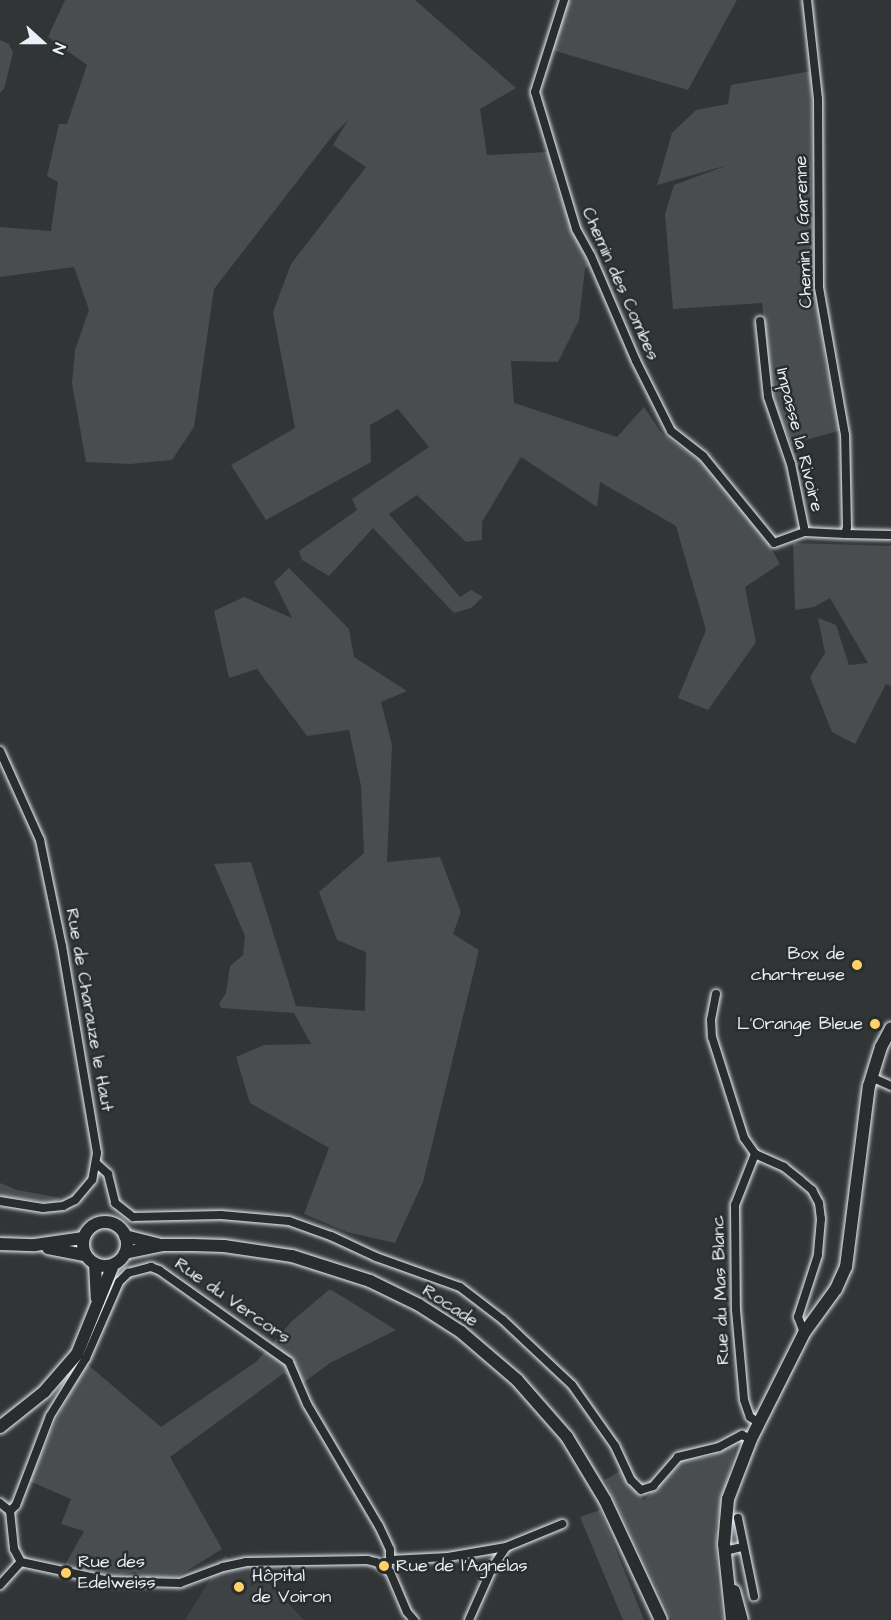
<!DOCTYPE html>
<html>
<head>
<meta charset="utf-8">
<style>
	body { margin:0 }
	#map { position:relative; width:891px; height:1620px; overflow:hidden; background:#323536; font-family:"Architects Daughter",sans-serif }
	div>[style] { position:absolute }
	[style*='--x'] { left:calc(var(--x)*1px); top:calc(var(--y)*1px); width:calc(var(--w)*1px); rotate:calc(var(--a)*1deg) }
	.built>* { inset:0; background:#3f4244 }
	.green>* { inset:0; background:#494d4f }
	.roads { filter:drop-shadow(0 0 2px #e8f1f8) drop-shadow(0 0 2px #e8f1f8) }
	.street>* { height:8px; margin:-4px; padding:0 4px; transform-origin:4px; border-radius:4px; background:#2a2d2e }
	.secondary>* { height:12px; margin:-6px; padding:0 6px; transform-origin:6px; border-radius:6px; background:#2a2d2e }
	.primary>* { height:12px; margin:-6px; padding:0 6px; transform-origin:6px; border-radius:6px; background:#2a2d2e }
	.primary>.ring { margin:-6px; padding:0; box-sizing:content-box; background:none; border:12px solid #2a2d2e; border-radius:50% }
	.dots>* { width:16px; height:16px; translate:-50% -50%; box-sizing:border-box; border:3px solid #2a2d2e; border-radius:50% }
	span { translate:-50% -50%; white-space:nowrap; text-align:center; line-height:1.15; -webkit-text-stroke:5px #2a2d2e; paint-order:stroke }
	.street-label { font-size:18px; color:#e8f1f8 }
	.poi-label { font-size:18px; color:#e8f1f8 }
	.right { translate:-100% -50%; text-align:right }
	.left { translate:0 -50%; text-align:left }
	.north { position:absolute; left:12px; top:12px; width:60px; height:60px; -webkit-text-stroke:4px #2a2d2e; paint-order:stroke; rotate:111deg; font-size:16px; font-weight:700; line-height:24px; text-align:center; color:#e8f1f8 }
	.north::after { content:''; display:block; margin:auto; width:21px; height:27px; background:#e8f1f8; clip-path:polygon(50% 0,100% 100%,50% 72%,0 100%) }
</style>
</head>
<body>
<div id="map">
	<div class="built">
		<div style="clip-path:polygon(225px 1555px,235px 1564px,244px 1557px,304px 1620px,185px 1620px)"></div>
	</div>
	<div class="green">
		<div style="clip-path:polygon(65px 0,415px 0,516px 88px,480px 109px,487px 155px,550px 152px,555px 185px,589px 266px,585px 268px,579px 320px,558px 362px,511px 361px,514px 403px,617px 437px,644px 407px,662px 434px,708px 466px,769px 544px,780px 564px,745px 587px,756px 642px,708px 710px,678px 698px,706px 630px,676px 526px,600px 482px,597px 507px,521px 457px,482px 522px,482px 540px,466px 542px,417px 495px,389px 514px,460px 597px,471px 590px,483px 597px,471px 608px,454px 613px,373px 528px,329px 576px,302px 560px,299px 551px,357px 510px,352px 499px,429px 447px,398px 409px,370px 425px,371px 462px,266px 520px,231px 465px,295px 428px,273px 312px,291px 264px,366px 167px,333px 145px,348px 120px,333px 135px,214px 289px,194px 427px,172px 460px,130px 464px,86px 462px,72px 383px,75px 350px,89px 310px,74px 267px,0 277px,0 227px,51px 231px,58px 182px,47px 176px,59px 124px,67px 124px,87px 65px,48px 37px)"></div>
		<div style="clip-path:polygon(566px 0,737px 0,688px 90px,552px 50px)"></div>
		<div style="clip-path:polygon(0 40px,9px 44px,13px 53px,4px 89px,0 93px)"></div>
		<div style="clip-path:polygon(812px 71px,811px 201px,825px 363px,842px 430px,791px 444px,777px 409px,769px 369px,762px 303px,673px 309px,665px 214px,674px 185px,728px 165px,657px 185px,672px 133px,696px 110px,728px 104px,731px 85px)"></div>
		<div style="clip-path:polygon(793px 543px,891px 546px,891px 686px,886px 684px,855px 744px,832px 732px,810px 677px,825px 653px,818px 618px,836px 625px,849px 665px,868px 663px,830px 598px,814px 607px,795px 610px)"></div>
		<div style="clip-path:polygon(289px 568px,349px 629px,354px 657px,407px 691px,381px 702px,392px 745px,387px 862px,440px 857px,461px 912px,453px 934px,479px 950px,423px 1182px,395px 1243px,347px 1232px,304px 1214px,329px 1148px,250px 1103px,236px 1057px,264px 1045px,311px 1044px,294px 1013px,221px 1008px,219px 1004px,226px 993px,230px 966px,243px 955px,245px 936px,214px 864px,251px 862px,296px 1006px,365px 1011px,366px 952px,337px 940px,319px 892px,364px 853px,361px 786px,349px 730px,307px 736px,257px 669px,229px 678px,214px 611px,244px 597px,292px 618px,274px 582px)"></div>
		<div style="clip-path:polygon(0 1183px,17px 1190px,61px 1198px,54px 1203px,0 1196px)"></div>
		<div style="clip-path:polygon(330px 1289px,396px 1330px,330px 1363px,299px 1386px,284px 1373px,170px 1457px,222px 1549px,177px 1577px,145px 1577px,135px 1572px,114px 1576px,64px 1567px,84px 1531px,61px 1524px,71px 1499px,29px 1481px,63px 1406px,87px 1364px,161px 1427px,257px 1361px,292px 1321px)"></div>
		<div style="clip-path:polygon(737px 1442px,716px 1526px,717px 1578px,723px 1620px,672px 1620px,605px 1480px,623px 1469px,644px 1500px,685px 1459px,711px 1456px)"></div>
		<div style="clip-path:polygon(600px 1510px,644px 1620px,623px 1620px,580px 1517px)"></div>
	</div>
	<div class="roads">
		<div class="street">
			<div style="--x:564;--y:0;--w:96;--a:107.5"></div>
			<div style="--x:535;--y:92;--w:143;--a:73.3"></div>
			<div style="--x:576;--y:229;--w:31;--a:61"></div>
			<div style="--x:591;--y:256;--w:114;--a:66.8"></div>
			<div style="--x:636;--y:361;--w:78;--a:63.4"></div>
			<div style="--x:671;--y:431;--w:41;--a:38"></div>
			<div style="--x:703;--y:456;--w:112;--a:50.8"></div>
			<div style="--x:774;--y:543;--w:33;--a:-20"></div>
			<div style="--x:805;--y:532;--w:40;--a:2.9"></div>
			<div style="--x:845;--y:534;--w:7;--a:-74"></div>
			<div style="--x:847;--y:527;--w:92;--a:-91.2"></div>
			<div style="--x:845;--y:435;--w:150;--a:-100"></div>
			<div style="--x:819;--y:287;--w:188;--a:-90.3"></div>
			<div style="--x:818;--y:99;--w:100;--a:-96.3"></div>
			<div style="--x:760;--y:321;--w:76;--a:84"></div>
			<div style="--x:768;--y:397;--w:71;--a:71.1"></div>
			<div style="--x:791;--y:464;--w:69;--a:78.4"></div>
			<div style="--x:845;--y:534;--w:46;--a:1.2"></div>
			<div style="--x:0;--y:751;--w:98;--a:65.8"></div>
			<div style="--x:40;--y:840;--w:108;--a:78.3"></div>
			<div style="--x:62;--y:946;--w:210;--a:80.4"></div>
			<div style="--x:97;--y:1153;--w:27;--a:100"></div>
			<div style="--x:92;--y:1180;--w:26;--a:130"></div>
			<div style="--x:75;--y:1200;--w:13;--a:153"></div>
			<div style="--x:63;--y:1206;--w:20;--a:174"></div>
			<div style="--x:43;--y:1208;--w:44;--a:-170.8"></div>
			<div style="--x:716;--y:994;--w:26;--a:101"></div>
			<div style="--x:711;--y:1020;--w:17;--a:87"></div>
			<div style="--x:712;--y:1037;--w:106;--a:72.4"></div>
			<div style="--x:744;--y:1138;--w:19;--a:55"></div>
			<div style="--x:755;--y:1154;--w:32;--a:24"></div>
			<div style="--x:784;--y:1167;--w:21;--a:39"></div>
			<div style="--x:800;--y:1180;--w:16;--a:40"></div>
			<div style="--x:812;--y:1190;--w:15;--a:62"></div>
			<div style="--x:819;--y:1203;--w:16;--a:83"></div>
			<div style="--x:821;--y:1219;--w:36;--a:95"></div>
			<div style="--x:818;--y:1255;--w:65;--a:107.9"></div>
			<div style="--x:798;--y:1317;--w:17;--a:69"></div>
			<div style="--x:871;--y:1077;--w:22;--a:24"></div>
			<div style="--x:755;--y:1154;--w:55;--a:111.4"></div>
			<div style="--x:735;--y:1205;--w:105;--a:89.5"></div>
			<div style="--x:736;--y:1310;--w:90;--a:84.9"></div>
			<div style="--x:744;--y:1400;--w:18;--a:71"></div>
			<div style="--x:750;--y:1417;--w:11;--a:34"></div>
			<div style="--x:97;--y:1164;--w:15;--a:42"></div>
			<div style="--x:108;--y:1174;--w:30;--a:76"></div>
			<div style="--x:115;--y:1203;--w:23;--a:38"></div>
			<div style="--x:133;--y:1217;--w:88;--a:-1.3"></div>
			<div style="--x:221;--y:1215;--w:68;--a:5"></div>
			<div style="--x:289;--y:1221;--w:45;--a:19.7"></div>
			<div style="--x:331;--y:1236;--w:50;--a:25"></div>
			<div style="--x:376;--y:1257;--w:89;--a:19.7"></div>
			<div style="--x:460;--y:1287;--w:54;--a:37.5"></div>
			<div style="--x:503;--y:1320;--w:95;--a:43.3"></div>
			<div style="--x:572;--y:1385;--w:75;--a:54.8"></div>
			<div style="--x:615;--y:1446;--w:38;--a:65"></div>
			<div style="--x:631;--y:1480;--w:14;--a:45"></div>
			<div style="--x:641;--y:1490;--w:13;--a:-18"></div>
			<div style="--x:653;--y:1486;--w:38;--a:-49"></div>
			<div style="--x:678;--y:1457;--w:42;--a:-13.7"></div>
			<div style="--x:719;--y:1447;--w:26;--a:-28"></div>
			<div style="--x:742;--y:1435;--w:10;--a:24"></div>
			<div style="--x:0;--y:1503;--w:13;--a:39"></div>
			<div style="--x:10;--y:1511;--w:38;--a:84"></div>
			<div style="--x:14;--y:1549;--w:15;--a:62"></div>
			<div style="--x:10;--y:1511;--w:8;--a:-45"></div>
			<div style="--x:16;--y:1505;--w:95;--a:-69.1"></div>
			<div style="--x:50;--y:1416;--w:68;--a:-58.2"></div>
			<div style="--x:86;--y:1358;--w:83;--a:-66.5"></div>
			<div style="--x:119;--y:1282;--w:13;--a:-45"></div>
			<div style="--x:128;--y:1273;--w:24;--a:-15"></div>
			<div style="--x:151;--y:1267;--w:9;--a:21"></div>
			<div style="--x:159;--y:1270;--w:159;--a:35.3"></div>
			<div style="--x:289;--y:1362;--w:46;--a:66.8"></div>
			<div style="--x:307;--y:1404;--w:142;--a:59.5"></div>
			<div style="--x:379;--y:1526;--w:26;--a:65"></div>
			<div style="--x:390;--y:1550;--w:10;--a:90"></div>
			<div style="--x:738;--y:1518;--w:80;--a:78.4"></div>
			<div style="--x:725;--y:1551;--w:18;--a:-13"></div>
			<div style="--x:21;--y:1562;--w:90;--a:12.2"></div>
			<div style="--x:109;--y:1581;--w:71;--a:1.6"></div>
			<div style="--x:180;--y:1583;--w:46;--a:-20.4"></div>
			<div style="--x:223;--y:1567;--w:24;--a:-12"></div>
			<div style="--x:246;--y:1562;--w:121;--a:-0.9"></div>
			<div style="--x:367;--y:1560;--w:9;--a:13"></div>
			<div style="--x:376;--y:1562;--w:17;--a:36"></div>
			<div style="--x:390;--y:1572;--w:43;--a:67"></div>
			<div style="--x:407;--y:1612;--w:11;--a:49"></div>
			<div style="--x:386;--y:1564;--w:6;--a:-45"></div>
			<div style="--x:390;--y:1560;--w:58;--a:-3"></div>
			<div style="--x:448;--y:1557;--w:59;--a:-9.8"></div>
			<div style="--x:506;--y:1547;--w:61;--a:-22.3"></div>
			<div style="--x:0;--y:1585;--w:31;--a:-48"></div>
			<div style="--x:469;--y:1620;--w:57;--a:-66.1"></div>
			<div style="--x:492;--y:1568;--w:25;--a:-56"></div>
		</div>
		<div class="secondary">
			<div style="--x:95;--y:1264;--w:34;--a:87"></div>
			<div style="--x:0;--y:1427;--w:56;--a:-38.5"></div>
			<div style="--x:44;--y:1392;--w:50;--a:-49"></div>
			<div style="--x:77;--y:1354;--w:96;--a:-68"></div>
			<div style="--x:734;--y:1591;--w:30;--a:75"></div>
			<div style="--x:732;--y:1620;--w:76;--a:-96"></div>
			<div style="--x:724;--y:1544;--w:45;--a:-84.9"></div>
			<div style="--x:728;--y:1499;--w:64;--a:-69"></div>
			<div style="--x:751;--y:1439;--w:119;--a:-63.4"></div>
			<div style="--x:804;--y:1333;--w:54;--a:-54"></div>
			<div style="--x:836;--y:1289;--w:24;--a:-66"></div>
			<div style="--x:846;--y:1267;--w:182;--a:-82.8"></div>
			<div style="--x:869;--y:1086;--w:41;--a:-72.9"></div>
			<div style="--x:881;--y:1047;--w:21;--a:-62"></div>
		</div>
		<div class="primary">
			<div class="ring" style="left:83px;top:1222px;width:32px;height:32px"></div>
			<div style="--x:125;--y:1236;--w:34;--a:14"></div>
			<div style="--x:0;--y:1244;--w:35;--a:2"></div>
			<div style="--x:35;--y:1245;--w:49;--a:-8.3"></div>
			<div style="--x:48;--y:1248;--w:38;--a:11"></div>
			<div style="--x:125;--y:1253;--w:38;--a:-12"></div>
			<div style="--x:162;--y:1245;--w:31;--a:0"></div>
			<div style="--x:193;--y:1245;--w:31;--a:2"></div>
			<div style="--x:224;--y:1246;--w:69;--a:8.4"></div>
			<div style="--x:292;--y:1256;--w:82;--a:17.8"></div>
			<div style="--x:370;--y:1281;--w:55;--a:26.1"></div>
			<div style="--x:419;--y:1305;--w:50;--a:32.7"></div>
			<div style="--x:461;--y:1332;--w:74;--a:40.6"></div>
			<div style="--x:517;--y:1380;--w:76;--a:48.7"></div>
			<div style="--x:567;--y:1437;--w:74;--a:58.9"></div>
			<div style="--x:605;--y:1500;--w:132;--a:65"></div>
		</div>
	</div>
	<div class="dots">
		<div style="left:857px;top:965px;background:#ffd166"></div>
		<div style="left:875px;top:1024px;background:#ffd166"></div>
		<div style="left:384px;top:1566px;background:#ffd166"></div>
		<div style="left:66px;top:1573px;background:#ffd166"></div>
		<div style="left:239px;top:1587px;background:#ffd166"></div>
	</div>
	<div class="street-label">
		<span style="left:804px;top:232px;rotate:-92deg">Chemin la Garenne</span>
		<span style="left:620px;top:284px;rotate:66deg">Chemin des Combes</span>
		<span style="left:799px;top:440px;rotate:76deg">Impasse la Rivoire</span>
		<span style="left:89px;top:1010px;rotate:80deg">Rue de Charauze le Haut</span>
		<span style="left:721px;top:1290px;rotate:-92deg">Rue du Mas Blanc</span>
		<span style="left:232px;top:1301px;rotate:35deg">Rue du Vercors</span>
		<span style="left:450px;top:1306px;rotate:33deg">Rocade</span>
	</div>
	<div class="poi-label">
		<span class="right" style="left:845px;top:965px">Box de<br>chartreuse</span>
		<span class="right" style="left:863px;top:1024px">L'Orange Bleue</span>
		<span class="left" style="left:78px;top:1573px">Rue des<br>Edelweiss</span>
		<span class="left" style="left:396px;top:1566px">Rue de l'Agnelas</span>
		<span class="left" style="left:252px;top:1587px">Hôpital<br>de Voiron</span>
	</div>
	<div class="north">N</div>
</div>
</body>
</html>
